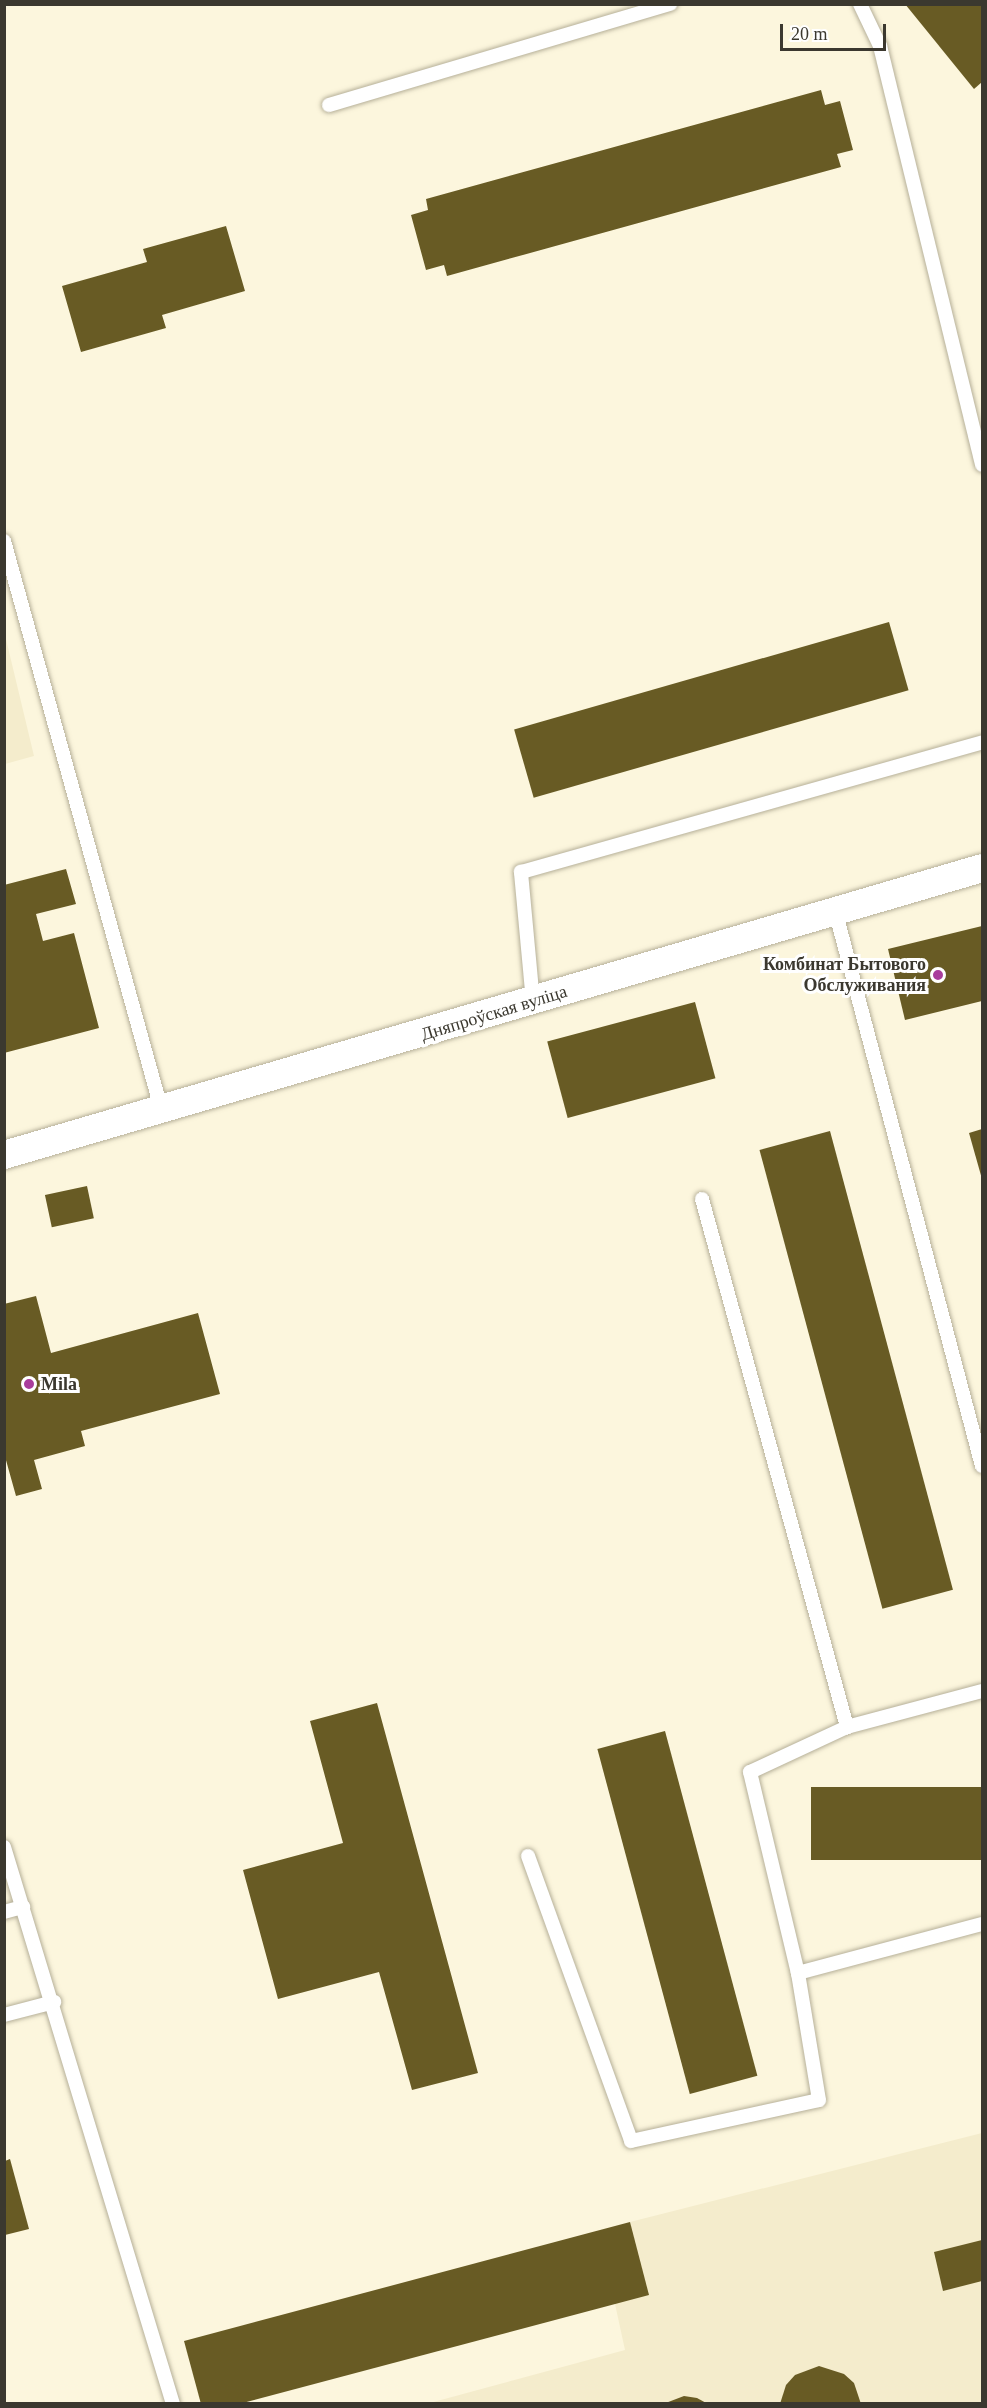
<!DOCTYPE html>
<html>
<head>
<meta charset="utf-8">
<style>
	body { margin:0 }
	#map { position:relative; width:987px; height:2408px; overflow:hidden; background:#fcf6dd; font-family:Georgia,serif }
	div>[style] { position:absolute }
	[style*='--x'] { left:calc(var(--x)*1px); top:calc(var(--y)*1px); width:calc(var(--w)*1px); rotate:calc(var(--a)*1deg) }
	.built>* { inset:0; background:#f4eccc }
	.building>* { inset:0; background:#685b24; transform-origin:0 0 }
	.roads { filter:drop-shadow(0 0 2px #b6b099) drop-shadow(0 0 2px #b6b099) }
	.lane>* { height:14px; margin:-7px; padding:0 7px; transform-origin:7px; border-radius:7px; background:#fff }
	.street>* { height:28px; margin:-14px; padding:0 14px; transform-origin:14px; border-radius:14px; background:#fff }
	.dots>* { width:16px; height:16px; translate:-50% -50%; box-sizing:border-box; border:3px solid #fff; border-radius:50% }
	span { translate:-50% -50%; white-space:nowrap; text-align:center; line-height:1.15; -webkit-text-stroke:6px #fff; paint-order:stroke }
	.poi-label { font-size:18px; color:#3b382f; font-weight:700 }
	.right { translate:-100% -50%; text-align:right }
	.left { translate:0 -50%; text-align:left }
	.street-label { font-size:18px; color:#3b382f }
	.frame { position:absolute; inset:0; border:6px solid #3b382f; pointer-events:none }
	.scale { position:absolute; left:780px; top:24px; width:106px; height:27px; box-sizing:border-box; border:3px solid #3b382f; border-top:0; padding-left:8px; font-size:18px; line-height:21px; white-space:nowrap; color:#3b382f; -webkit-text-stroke:4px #fff; paint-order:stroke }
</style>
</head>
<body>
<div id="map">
	<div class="built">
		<div style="clip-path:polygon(5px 635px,34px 756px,5px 764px,4px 764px)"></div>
		<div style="clip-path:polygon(982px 2133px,982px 2403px,426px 2404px,625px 2350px,615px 2304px,630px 2222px)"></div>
	</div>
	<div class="building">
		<div style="clip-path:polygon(905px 4px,982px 4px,982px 82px,974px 89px)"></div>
		<div style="clip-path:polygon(821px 90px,825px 105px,840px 101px,853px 150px,837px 154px,841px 167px,447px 276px,444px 265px,426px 270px,411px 215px,428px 210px,426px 199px)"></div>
		<div style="clip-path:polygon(226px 226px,245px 291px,162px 315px,166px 328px,81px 352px,62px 286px,147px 262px,143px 249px)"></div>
		<div style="left:889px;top:622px;width:71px;height:390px;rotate:74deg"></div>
		<div style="clip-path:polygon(66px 869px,76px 904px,36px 914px,43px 941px,74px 933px,99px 1028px,4px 1053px,4px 885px)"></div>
		<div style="clip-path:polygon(982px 926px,982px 1001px,905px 1020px,888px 949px)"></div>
		<div style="left:695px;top:1002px;width:79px;height:153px;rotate:75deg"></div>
		<div style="clip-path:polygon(982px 1129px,982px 1179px,969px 1133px)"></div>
		<div style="left:830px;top:1131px;width:475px;height:73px;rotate:75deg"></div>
		<div style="left:87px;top:1186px;width:33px;height:43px;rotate:78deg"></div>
		<div style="clip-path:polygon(36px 1296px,51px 1353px,198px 1313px,220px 1394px,81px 1431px,85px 1446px,34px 1460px,42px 1489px,16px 1496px,4px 1453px,4px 1304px)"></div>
		<div style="clip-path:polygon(377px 1703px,478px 2073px,412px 2090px,379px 1972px,278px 1999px,243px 1870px,343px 1843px,310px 1721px)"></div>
		<div style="left:665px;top:1731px;width:357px;height:70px;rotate:75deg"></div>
		<div style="left:982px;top:1787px;width:73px;height:171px;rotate:90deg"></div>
		<div style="clip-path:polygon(10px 2159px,29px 2229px,5px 2235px,5px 2161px)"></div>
		<div style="clip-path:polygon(630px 2222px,649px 2295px,239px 2404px,201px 2404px,184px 2341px)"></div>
		<div style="clip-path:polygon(982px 2240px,982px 2281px,943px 2291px,934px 2252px)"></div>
		<div style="clip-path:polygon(819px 2366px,844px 2374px,854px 2383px,861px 2404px,780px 2404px,786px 2385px,795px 2375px)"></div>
		<div style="clip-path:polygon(684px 2396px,697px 2398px,708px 2404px,663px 2404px)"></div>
	</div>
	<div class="roads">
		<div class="lane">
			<div style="--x:860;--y:4;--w:47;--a:64.5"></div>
			<div style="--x:880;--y:46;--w:431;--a:76.3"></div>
			<div style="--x:329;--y:105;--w:356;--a:-16.5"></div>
			<div style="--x:4;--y:541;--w:592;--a:74.53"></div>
			<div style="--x:835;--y:910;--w:575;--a:75.19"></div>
			<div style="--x:533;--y:1002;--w:131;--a:-95.3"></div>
			<div style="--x:521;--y:872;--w:479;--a:-15.7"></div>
			<div style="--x:702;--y:1199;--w:548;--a:74.64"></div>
			<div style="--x:982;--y:1691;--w:140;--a:165.1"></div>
			<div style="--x:847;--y:1727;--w:107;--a:155.1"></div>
			<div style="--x:750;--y:1772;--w:207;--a:76.6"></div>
			<div style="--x:798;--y:1973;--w:190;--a:-14.9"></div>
			<div style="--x:4;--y:1847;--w:582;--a:73.12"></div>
			<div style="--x:528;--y:1856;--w:303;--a:70.1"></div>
			<div style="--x:631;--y:2141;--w:192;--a:-12.3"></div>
			<div style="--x:819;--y:2100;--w:129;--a:-99.4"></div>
			<div style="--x:4;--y:1912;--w:20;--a:-15"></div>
			<div style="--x:4;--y:2015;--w:52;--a:-14.6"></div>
		</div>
		<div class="street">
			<div style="--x:4;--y:1155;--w:1019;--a:-16.35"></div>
		</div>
	</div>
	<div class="dots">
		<div style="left:938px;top:975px;background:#a93d9c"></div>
		<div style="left:29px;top:1384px;background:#a93d9c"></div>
	</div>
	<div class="poi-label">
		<span class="right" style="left:926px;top:975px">Комбинат Бытового<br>Обслуживания</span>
		<span class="left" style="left:41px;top:1384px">Mila</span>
	</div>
	<div class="street-label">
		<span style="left:494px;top:1013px;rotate:-17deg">Дняпроўская вуліца</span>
	</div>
	<div class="frame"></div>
	<div class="scale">20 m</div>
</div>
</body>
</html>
